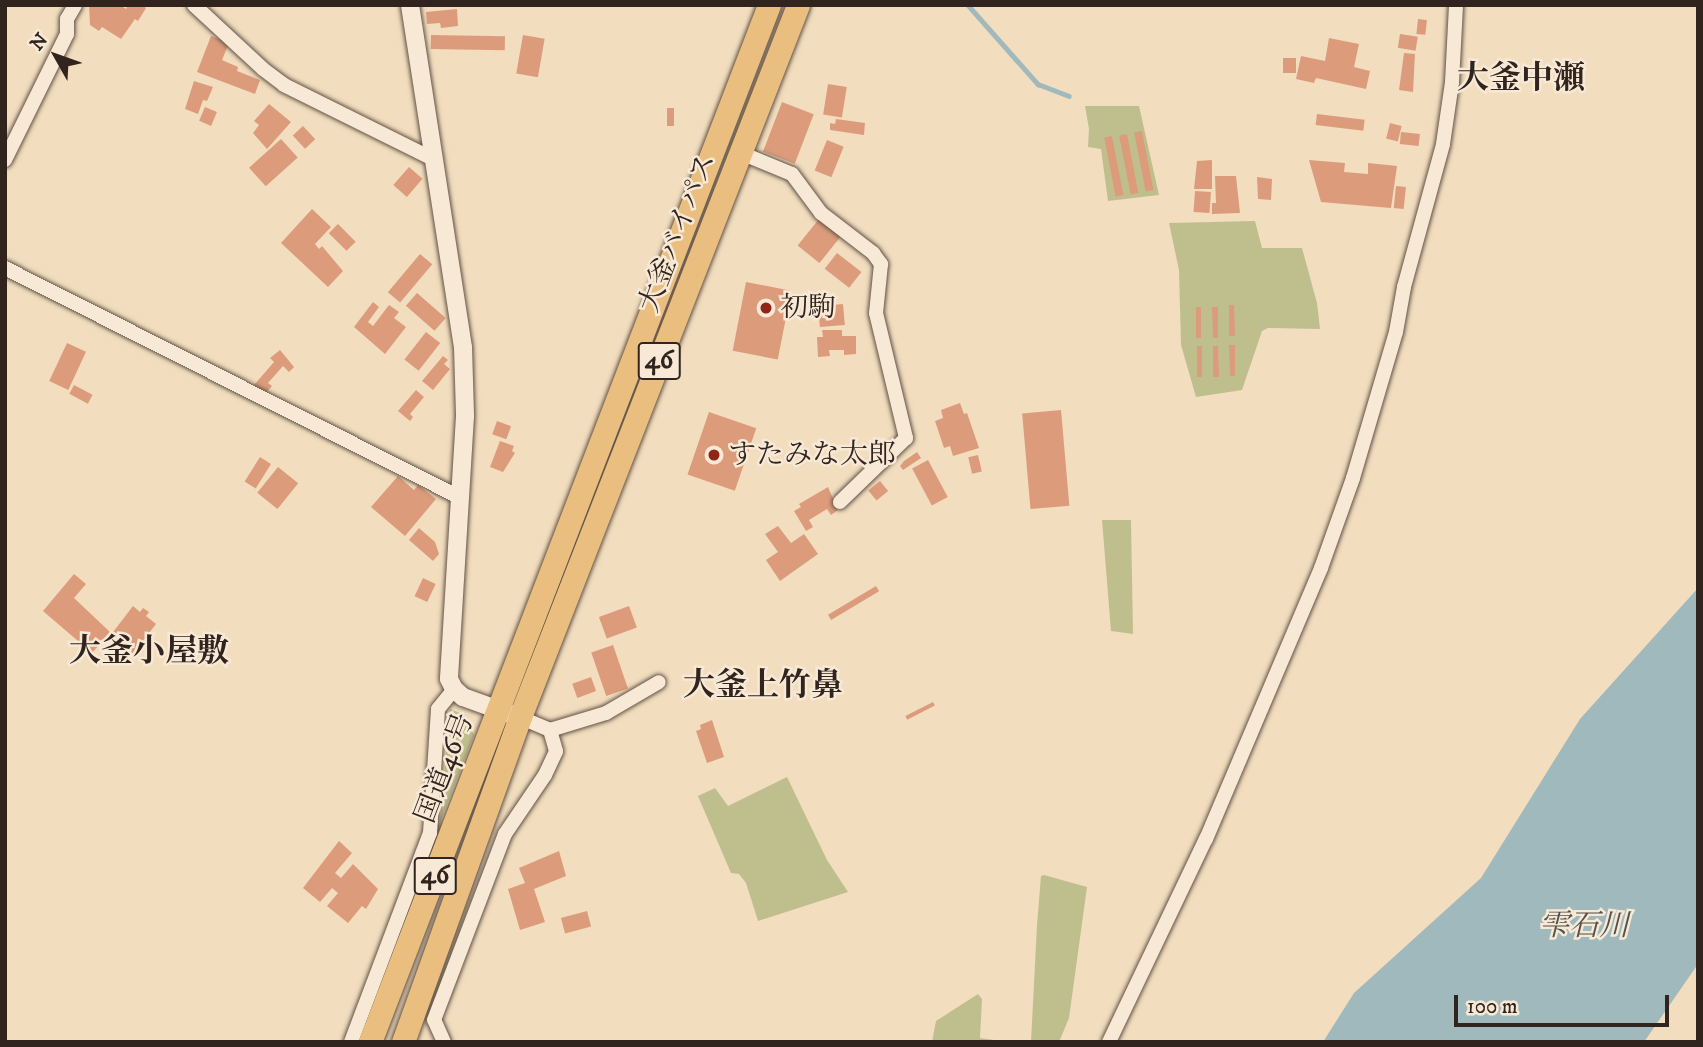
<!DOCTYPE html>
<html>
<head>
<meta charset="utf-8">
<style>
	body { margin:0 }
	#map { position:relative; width:1703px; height:1047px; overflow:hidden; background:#f2ddbe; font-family:"IM FELL DW Pica","Noto Serif JP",serif }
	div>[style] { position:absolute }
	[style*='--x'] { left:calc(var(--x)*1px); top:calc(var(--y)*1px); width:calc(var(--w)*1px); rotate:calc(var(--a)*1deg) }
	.green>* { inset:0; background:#bfbf8e }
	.water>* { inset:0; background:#a0b9bd }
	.stream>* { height:4.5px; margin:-2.25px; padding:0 2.25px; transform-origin:2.25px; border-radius:2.25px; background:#a0b9bd }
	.building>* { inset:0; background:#dc9c7c; transform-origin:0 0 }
	.roads { filter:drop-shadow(0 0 2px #615246) drop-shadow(0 0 2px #615246) }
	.minor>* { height:14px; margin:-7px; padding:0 7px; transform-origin:7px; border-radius:7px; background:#f7e9d5 }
	.tertiary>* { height:18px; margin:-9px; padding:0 9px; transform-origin:9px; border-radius:9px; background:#f7e9d5 }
	.trunk>* { height:23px; margin:-11.5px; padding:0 11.5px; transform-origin:11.5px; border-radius:11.5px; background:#e9be7f }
	.dots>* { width:19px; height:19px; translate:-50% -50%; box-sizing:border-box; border:4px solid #f7e9d5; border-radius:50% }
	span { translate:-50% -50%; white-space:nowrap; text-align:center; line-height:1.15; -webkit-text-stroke:5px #f7e9d5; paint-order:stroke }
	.shield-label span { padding:2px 5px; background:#f7e9d5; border:2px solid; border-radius:5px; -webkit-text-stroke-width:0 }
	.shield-label { font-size:26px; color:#31241e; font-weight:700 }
	.street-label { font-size:28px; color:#31241e }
	.poi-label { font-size:28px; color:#31241e }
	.left { translate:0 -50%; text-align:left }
	.water-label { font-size:30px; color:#52514e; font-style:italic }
	.quarter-label { font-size:32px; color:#31241e; font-weight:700 }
	.frame { position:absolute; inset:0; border:7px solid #31241e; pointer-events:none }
	.north { position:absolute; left:21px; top:21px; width:70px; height:70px; -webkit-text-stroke:5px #f7e9d5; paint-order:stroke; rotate:310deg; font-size:19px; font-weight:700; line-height:28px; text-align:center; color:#31241e }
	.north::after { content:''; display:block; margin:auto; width:24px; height:32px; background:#31241e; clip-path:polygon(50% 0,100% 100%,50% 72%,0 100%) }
	.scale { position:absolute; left:1454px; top:995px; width:215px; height:32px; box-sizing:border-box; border:4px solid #31241e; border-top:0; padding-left:9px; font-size:21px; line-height:24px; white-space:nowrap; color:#31241e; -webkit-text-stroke:5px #f7e9d5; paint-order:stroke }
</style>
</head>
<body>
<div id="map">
	<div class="green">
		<div style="clip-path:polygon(1085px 106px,1139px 106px,1159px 195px,1108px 201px,1101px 149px,1088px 147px,1089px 129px)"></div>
		<div style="clip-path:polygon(1255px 221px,1262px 248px,1302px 248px,1317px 303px,1320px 329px,1268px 328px,1262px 331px,1242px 390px,1196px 397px,1181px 345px,1179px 270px,1169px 223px)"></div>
		<div style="clip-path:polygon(1102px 520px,1131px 520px,1133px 634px,1111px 631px)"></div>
		<div style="clip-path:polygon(450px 709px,467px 716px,474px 735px,440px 822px)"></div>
		<div style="clip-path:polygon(787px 777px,827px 860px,848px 892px,758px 921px,746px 883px,739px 874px,731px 873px,698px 796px,715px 788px,728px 806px)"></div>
		<div style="clip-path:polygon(1044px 875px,1087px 887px,1069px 1018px,1059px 1042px,1031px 1042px,1037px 925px,1041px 876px)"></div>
		<div style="clip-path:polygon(978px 994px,982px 999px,980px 1038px,1008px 1042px,932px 1042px,936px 1021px)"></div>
	</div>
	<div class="water">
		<div style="clip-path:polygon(1698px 588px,1698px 964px,1644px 1042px,1323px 1042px,1354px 993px,1481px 878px,1580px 719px)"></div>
	</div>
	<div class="stream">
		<div style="--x:968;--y:5;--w:106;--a:48.5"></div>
		<div style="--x:1038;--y:84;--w:33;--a:21"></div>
	</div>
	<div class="building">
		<div style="clip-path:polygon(89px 5px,120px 5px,126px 9px,128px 5px,142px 5px,146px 8px,138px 21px,135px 19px,121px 39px,102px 27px,99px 31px,90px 25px)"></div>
		<div style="clip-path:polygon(457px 9px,458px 26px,441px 28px,440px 23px,427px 24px,426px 12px)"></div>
		<div style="left:1418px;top:19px;width:9px;height:15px;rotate:6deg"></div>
		<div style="left:1400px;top:34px;width:18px;height:14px;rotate:9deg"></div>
		<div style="left:431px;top:35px;width:74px;height:14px;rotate:1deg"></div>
		<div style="left:523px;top:35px;width:22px;height:39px;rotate:10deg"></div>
		<div style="clip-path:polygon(211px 36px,229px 43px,222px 60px,238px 67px,237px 71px,260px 80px,255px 94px,197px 72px)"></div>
		<div style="clip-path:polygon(1329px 38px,1359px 44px,1354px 67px,1370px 71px,1366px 89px,1316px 78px,1314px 83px,1296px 79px,1301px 56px,1325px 61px)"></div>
		<div style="clip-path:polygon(1404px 53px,1415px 54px,1413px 92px,1399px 90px)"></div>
		<div style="left:1296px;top:58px;width:15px;height:13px;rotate:90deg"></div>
		<div style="clip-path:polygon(194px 81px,213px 87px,207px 101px,203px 100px,198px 114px,185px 109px)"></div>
		<div style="left:828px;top:84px;width:19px;height:31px;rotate:9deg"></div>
		<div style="left:782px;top:102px;width:34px;height:53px;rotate:21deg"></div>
		<div style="clip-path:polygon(269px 104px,291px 122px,267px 149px,253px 133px,259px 125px,254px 121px)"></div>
		<div style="left:205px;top:107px;width:13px;height:15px;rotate:23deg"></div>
		<div style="left:667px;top:108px;width:7px;height:18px"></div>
		<div style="left:1317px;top:114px;width:48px;height:11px;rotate:7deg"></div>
		<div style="clip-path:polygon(836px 119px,865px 123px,864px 135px,830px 130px,830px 123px,835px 124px)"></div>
		<div style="left:1390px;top:123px;width:12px;height:16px;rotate:14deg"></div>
		<div style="left:303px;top:126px;width:18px;height:14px;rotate:47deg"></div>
		<div style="left:1142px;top:131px;width:60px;height:8px;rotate:79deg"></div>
		<div style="left:1401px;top:132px;width:19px;height:12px;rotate:6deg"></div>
		<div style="left:1127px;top:134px;width:60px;height:8px;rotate:79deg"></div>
		<div style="left:1112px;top:136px;width:60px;height:8px;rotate:79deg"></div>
		<div style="left:281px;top:139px;width:25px;height:43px;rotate:48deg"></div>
		<div style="left:827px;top:140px;width:18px;height:33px;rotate:22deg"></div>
		<div style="clip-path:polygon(1212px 160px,1212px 189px,1194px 189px,1197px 161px)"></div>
		<div style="clip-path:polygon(1309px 160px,1345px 163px,1344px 172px,1368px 174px,1368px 163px,1397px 166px,1391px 208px,1321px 202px)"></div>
		<div style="left:409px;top:167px;width:18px;height:24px;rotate:41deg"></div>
		<div style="clip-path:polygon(1215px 176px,1236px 176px,1240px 213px,1212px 214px,1212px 203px,1216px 203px)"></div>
		<div style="clip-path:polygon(1257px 177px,1272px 179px,1271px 200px,1258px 199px)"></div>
		<div style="left:1396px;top:186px;width:10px;height:22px;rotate:6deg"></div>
		<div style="left:1195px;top:191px;width:16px;height:21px;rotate:4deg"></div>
		<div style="clip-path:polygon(312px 209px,331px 227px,315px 244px,319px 249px,322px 246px,343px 271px,328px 287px,281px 243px)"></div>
		<div style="left:819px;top:219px;width:28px;height:34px;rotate:39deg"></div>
		<div style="left:338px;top:224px;width:25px;height:13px;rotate:45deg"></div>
		<div style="left:837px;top:253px;width:31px;height:20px;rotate:38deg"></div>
		<div style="left:420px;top:254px;width:16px;height:50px;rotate:40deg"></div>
		<div style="left:746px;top:282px;width:46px;height:70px;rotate:11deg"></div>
		<div style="left:417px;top:293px;width:38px;height:17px;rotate:41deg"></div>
		<div style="clip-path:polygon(373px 302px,379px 307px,368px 322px,373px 326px,389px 305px,399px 312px,394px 318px,406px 327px,385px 354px,354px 327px)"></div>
		<div style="left:843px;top:304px;width:21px;height:25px;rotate:85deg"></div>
		<div style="clip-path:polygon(1229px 305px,1234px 305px,1235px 336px,1229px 336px)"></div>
		<div style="left:1196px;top:307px;width:5px;height:31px"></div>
		<div style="clip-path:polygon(1212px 307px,1218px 307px,1218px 338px,1213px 338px)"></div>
		<div style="clip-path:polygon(822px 330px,842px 330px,842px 336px,856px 336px,856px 354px,844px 355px,844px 350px,829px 350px,830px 356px,818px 357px,817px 337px,823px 337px)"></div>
		<div style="left:426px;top:332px;width:18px;height:35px;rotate:38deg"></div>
		<div style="left:67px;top:343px;width:21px;height:42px;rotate:25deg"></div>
		<div style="clip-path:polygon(1229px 345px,1235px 345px,1235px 376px,1230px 376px)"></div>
		<div style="left:1197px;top:346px;width:5px;height:31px"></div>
		<div style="clip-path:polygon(1213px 346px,1218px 346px,1219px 377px,1213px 377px)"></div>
		<div style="clip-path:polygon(280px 350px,294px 367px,289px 372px,283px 366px,268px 383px,272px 386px,265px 394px,254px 385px,274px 362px,270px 358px)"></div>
		<div style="clip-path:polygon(443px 356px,448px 360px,444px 364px,450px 369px,433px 390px,422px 381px)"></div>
		<div style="left:74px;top:385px;width:21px;height:10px;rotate:28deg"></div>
		<div style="clip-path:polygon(416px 390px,424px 397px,410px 414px,413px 417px,410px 421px,398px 411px)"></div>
		<div style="clip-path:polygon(960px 403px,964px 414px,967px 413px,979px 448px,953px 456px,950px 446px,944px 448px,935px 421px,943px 418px,941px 410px)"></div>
		<div style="left:1061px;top:410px;width:96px;height:39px;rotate:85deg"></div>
		<div style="left:709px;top:412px;width:50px;height:66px;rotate:19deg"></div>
		<div style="left:497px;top:421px;width:15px;height:14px;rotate:20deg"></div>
		<div style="clip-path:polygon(500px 441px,514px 446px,512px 451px,515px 453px,503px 472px,490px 467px)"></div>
		<div style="clip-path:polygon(917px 452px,921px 458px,903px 470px,900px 466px,904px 461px)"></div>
		<div style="left:978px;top:455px;width:17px;height:10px;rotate:77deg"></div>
		<div style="left:260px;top:457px;width:13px;height:29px;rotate:32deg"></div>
		<div style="left:928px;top:460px;width:42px;height:18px;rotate:62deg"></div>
		<div style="left:278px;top:467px;width:26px;height:33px;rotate:39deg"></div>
		<div style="clip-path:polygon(398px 476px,414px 490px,418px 485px,436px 499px,405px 536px,371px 507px)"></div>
		<div style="left:880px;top:481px;width:13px;height:15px;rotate:51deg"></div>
		<div style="clip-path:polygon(828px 487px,838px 510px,831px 515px,827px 509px,809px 520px,813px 527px,806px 531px,794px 511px,801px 507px,799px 504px)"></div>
		<div style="clip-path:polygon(778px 526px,791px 543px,804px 534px,818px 554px,780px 581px,766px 560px,778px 552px,765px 534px)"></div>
		<div style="clip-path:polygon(419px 528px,435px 542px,439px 554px,433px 561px,409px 540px)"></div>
		<div style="clip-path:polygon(74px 574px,86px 584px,74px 598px,110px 632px,92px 653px,43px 611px)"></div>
		<div style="left:423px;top:578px;width:14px;height:20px;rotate:25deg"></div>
		<div style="left:876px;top:586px;width:6px;height:56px;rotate:59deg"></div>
		<div style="clip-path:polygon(133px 606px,140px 612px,143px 608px,149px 612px,146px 616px,156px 624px,133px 654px,110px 636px)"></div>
		<div style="left:629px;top:606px;width:23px;height:32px;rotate:70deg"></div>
		<div style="left:613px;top:645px;width:46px;height:23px;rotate:71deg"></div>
		<div style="left:591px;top:677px;width:15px;height:20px;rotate:70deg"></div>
		<div style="left:933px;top:702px;width:4px;height:31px;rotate:63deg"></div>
		<div style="clip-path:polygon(712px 720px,724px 757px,707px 763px,696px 731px,701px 729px,700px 725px)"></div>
		<div style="clip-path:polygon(339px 841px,352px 853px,335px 873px,341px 878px,353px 864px,378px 889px,366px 909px,362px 906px,348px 923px,327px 906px,338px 893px,332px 888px,320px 902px,303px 888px)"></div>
		<div style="clip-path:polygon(559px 851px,566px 876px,534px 889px,545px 922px,520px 930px,508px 889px,525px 883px,519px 868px)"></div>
		<div style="left:587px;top:911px;width:16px;height:27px;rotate:75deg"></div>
	</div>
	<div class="roads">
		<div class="minor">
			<div style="--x:194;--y:5;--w:94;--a:42.8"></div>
			<div style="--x:263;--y:69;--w:26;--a:37"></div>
			<div style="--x:284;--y:85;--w:169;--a:26.4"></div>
			<div style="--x:741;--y:153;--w:55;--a:22.4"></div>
			<div style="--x:792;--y:174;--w:49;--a:53.4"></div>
			<div style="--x:821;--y:213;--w:66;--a:37.6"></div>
			<div style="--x:873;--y:253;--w:14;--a:54"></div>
			<div style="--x:881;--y:264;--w:49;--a:95.8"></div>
			<div style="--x:876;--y:313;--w:129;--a:76.5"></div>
			<div style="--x:906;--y:438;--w:92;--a:135.9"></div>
			<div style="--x:5;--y:160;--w:140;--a:-63.8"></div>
			<div style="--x:67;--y:34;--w:15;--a:-90"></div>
			<div style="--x:67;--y:19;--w:16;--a:-60"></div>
			<div style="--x:5;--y:268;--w:508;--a:26.77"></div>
			<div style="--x:550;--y:730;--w:59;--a:-16.9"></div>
			<div style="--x:606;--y:713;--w:61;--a:-30.3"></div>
			<div style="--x:351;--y:1042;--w:223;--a:-69.3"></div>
			<div style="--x:430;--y:833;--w:124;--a:-86.3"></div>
			<div style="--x:438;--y:709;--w:26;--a:-51"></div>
			<div style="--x:444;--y:1042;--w:24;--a:-114"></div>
			<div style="--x:434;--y:1020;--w:199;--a:-69.1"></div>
			<div style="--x:505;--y:834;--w:71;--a:-55.9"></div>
			<div style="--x:545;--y:775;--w:26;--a:-65"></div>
			<div style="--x:556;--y:751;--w:22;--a:-106"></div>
			<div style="--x:550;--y:730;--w:33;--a:-157"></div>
			<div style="--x:1109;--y:1042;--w:225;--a:-64.5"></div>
			<div style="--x:1206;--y:839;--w:294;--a:-67"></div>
			<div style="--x:1321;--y:568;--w:96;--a:-70.4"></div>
			<div style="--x:1353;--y:478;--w:152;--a:-73.6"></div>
			<div style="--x:1396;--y:332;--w:46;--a:-79.9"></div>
			<div style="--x:1404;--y:287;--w:148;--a:-74.7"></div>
			<div style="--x:1443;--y:144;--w:63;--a:-81.7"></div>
			<div style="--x:1452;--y:82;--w:77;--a:-87"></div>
		</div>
		<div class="tertiary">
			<div style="--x:410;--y:5;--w:346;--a:81.2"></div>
			<div style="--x:463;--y:347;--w:69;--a:88.3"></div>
			<div style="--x:465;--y:416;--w:263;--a:93.5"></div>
			<div style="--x:449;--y:679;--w:11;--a:63"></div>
			<div style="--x:454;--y:689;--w:12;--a:42"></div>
			<div style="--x:463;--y:697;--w:50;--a:19.9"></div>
		</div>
		<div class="trunk">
			<div style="--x:370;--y:1042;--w:1111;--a:-68.96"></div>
			<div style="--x:403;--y:1042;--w:345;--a:-70.2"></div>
			<div style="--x:520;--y:717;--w:764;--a:-68.67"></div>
		</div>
	</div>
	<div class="dots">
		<div style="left:766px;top:308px;background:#8f2418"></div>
		<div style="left:714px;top:455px;background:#8f2418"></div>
	</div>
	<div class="shield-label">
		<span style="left:659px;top:361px">46</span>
		<span style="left:435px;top:876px">46</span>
	</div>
	<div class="street-label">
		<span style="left:678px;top:233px;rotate:-69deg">大釜バイパス</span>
		<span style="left:445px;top:768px;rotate:-69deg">国道46号</span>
	</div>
	<div class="poi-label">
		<span class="left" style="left:780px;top:308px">初駒</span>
		<span class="left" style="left:728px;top:455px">すたみな太郎</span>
	</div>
	<div class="water-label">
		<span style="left:1584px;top:927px">雫石川</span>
	</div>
	<div class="quarter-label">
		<span style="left:1521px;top:79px">大釜中瀬</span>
		<span style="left:149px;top:652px">大釜小屋敷</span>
		<span style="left:763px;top:686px">大釜上竹鼻</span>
	</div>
	<div class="frame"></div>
	<div class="north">N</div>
	<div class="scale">100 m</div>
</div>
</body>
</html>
